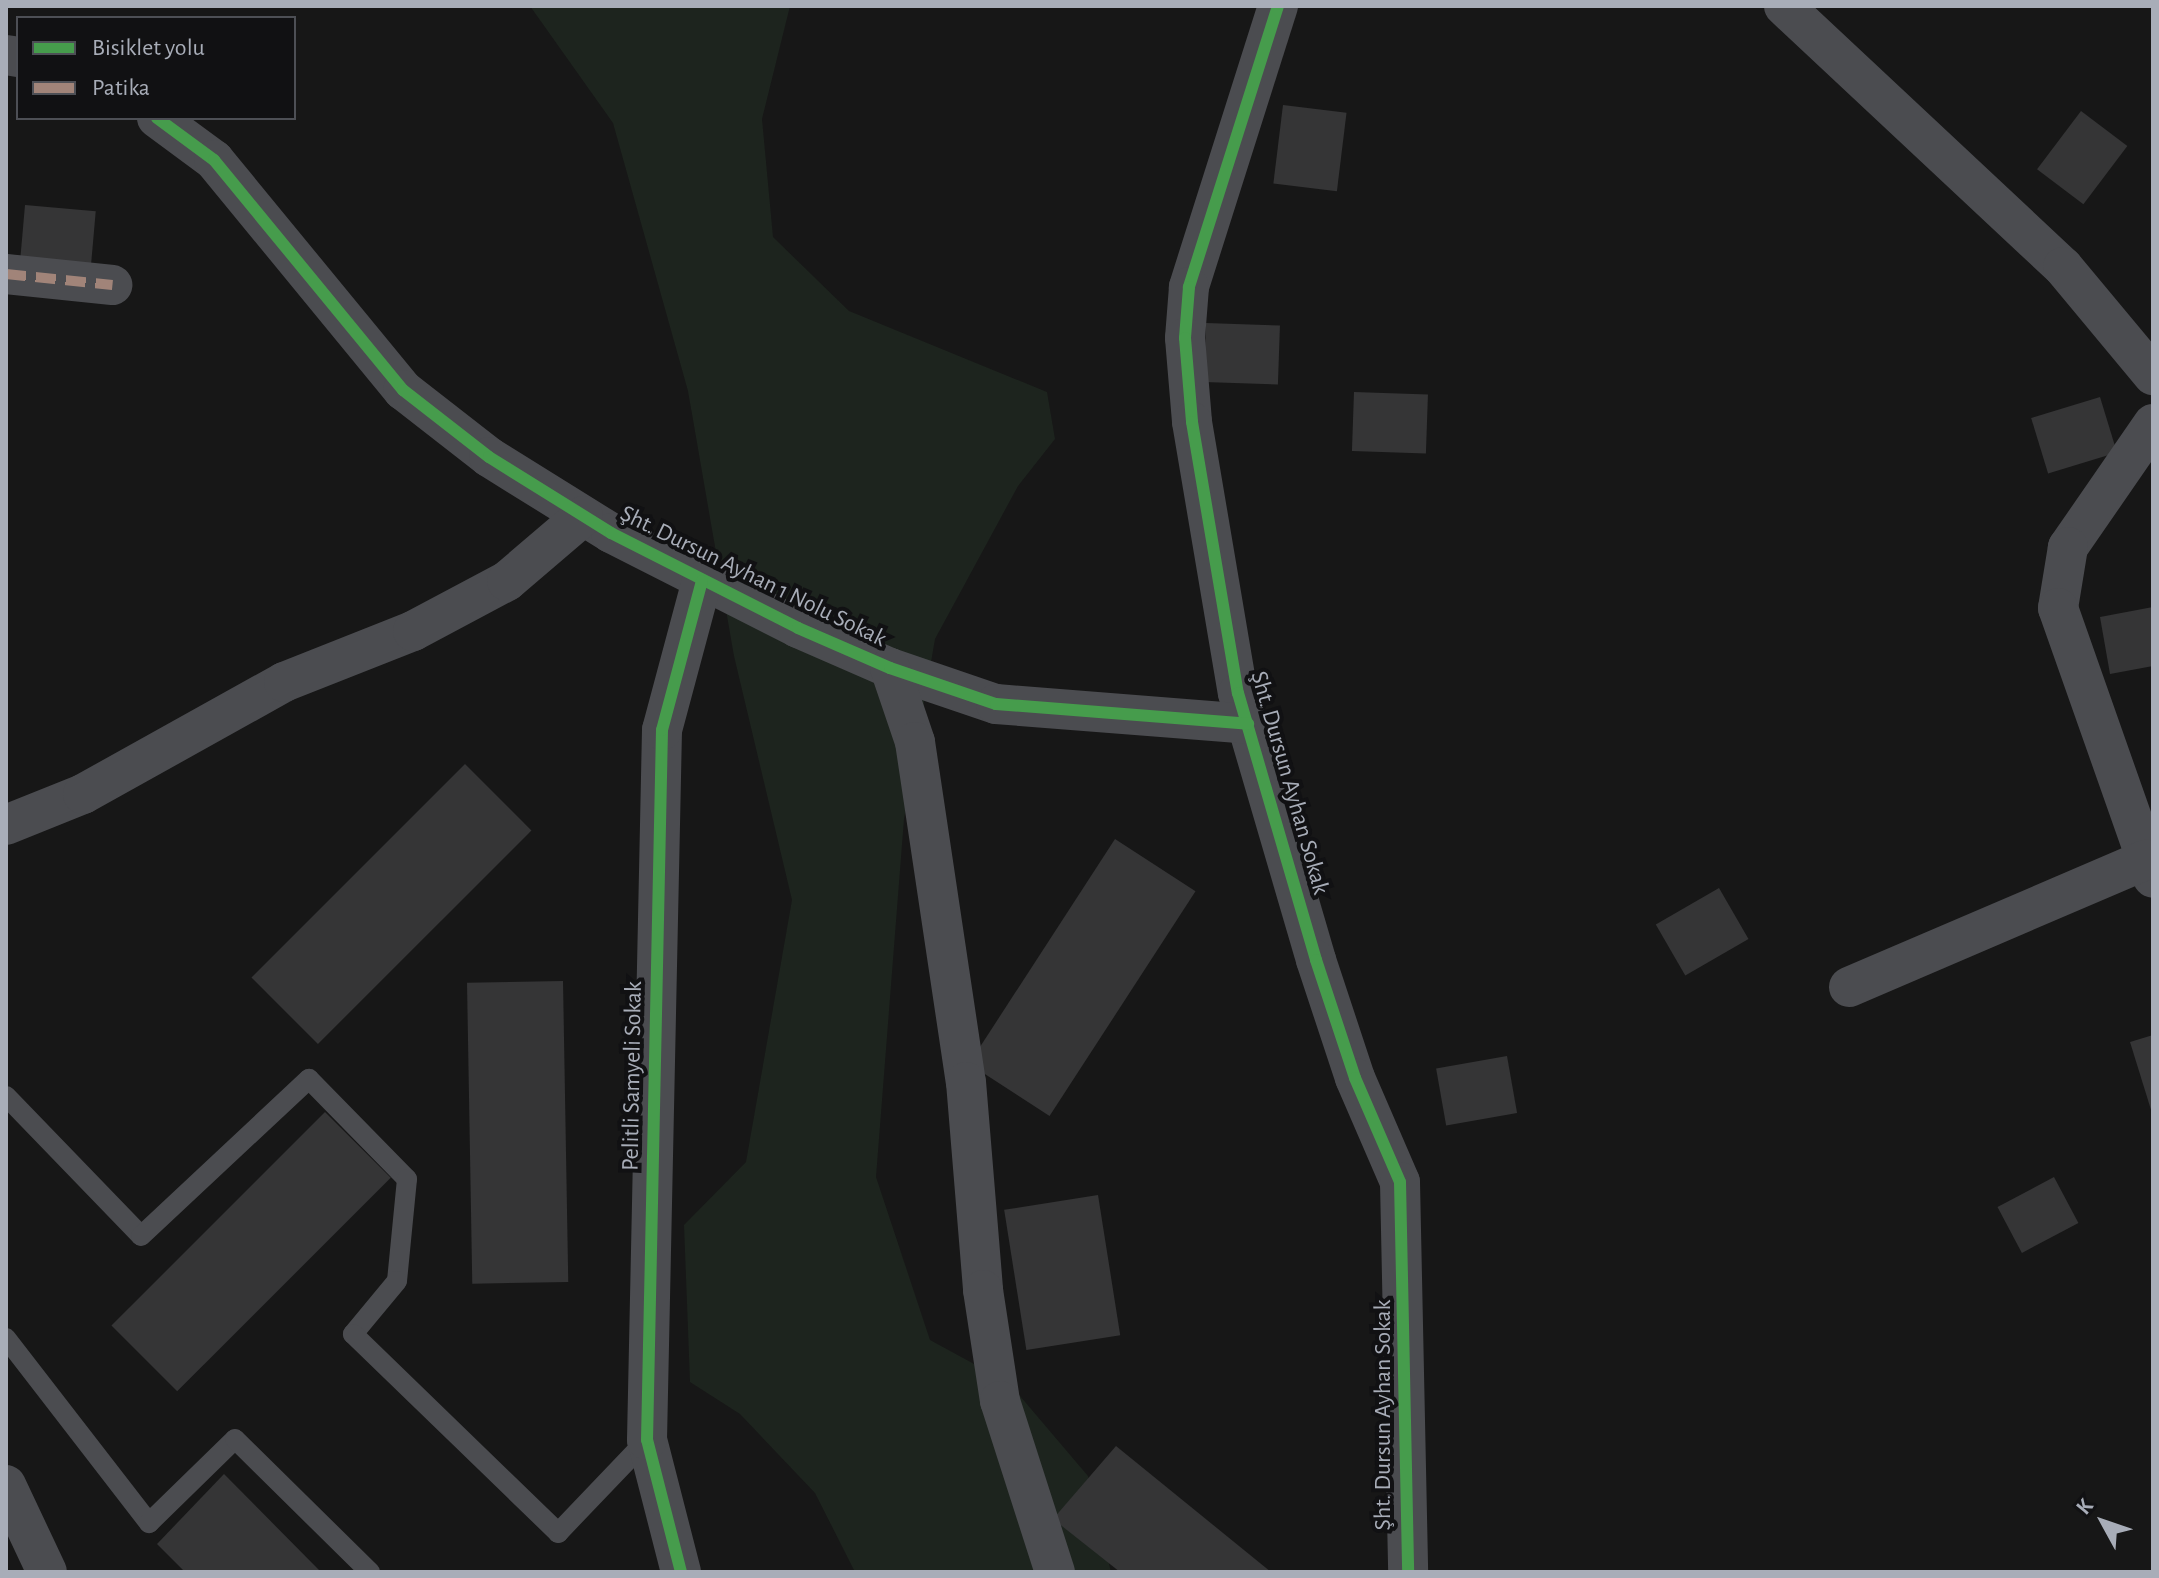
<!DOCTYPE html>
<html>
<head>
<meta charset="utf-8">
<style>
	body { margin:0 }
	#map { position:relative; width:2159px; height:1578px; overflow:hidden; background:#171717; font-family:"Alegreya Sans",sans-serif }
	div>[style] { position:absolute }
	[style*='--x'] { left:calc(var(--x)*1px); top:calc(var(--y)*1px); width:calc(var(--w)*1px); rotate:calc(var(--a)*1deg) }
	.green>* { inset:0; background:#1d241e }
	.building>* { inset:0; background:#353536; transform-origin:0 0 }
	.lane>* { height:20px; margin:-10px; padding:0 10px; transform-origin:10px; border-radius:10px; background:#4b4c50 }
	.street>* { height:40px; margin:-20px; padding:0 20px; transform-origin:20px; border-radius:20px; background:#4b4c50 }
	.quiet>* { height:10px; margin-top:-5px; transform-origin:0; background:repeating-linear-gradient(90deg,#a18479 0 20px,transparent 0 30px) }
	.cycleway>* { height:12px; margin:-6px; padding:0 6px; transform-origin:6px; border-radius:6px; background:#469c4c }
	span { translate:-50% -50%; white-space:nowrap; text-align:center; line-height:1.15; -webkit-text-stroke:8px #111113; paint-order:stroke }
	.street-label { font-size:24px; color:#a8adb8 }
	.frame { position:absolute; inset:0; border:8px solid #a8adb8; pointer-events:none }
	.legend { position:absolute; left:16px; top:16px; width:280px; height:104px; box-sizing:border-box; background:#111113; border:2px solid #4d4f55; margin:0; padding:10px 14px; list-style:none; font-size:24px; color:#a8adb8 }
	.legend li { display:flex; align-items:center; gap:16px; height:40px }
	.legend b { width:40px; border:2px solid #4d4f55 }
	.north { position:absolute; left:2063px; top:1482px; width:80px; height:80px; -webkit-text-stroke:6px #111113; paint-order:stroke; rotate:310deg; font-size:22px; font-weight:700; line-height:32px; text-align:center; color:#a8adb8 }
	.north::after { content:''; display:block; margin:auto; width:28px; height:36px; background:#a8adb8; clip-path:polygon(50% 0,100% 100%,50% 72%,0 100%) }
</style>
</head>
<body>
<div id="map">
	<div class="green">
		<div style="clip-path:polygon(530px 6px,790px 6px,762px 119px,773px 237px,849px 311px,1047px 392px,1055px 439px,1018px 486px,935px 639px,904px 819px,876px 1177px,930px 1340px,1009px 1383px,1088px 1476px,1111px 1572px,855px 1572px,815px 1493px,740px 1414px,690px 1382px,684px 1225px,746px 1162px,792px 900px,734px 656px,688px 391px,613px 123px)"></div>
	</div>
	<div class="building">
		<div style="left:1283px;top:105px;width:64px;height:79px;rotate:7deg"></div>
		<div style="left:2081px;top:111px;width:58px;height:73px;rotate:37deg"></div>
		<div style="left:25px;top:205px;width:71px;height:68px;rotate:5deg"></div>
		<div style="left:1206px;top:323px;width:74px;height:59px;rotate:2deg"></div>
		<div style="left:1354px;top:392px;width:74px;height:59px;rotate:2deg"></div>
		<div style="left:2100px;top:397px;width:58px;height:72px;rotate:73deg"></div>
		<div style="clip-path:polygon(2153px 607px,2153px 666px,2110px 674px,2100px 617px)"></div>
		<div style="left:465px;top:764px;width:94px;height:302px;rotate:45deg"></div>
		<div style="left:1115px;top:839px;width:96px;height:268px;rotate:33deg"></div>
		<div style="left:1719px;top:888px;width:59px;height:73px;rotate:60deg"></div>
		<div style="left:563px;top:981px;width:301px;height:96px;rotate:89deg"></div>
		<div style="clip-path:polygon(2153px 1035px,2153px 1113px,2152px 1113px,2130px 1042px)"></div>
		<div style="left:1507px;top:1056px;width:58px;height:72px;rotate:80deg"></div>
		<div style="left:325px;top:1112px;width:93px;height:302px;rotate:45deg"></div>
		<div style="left:2054px;top:1177px;width:52px;height:64px;rotate:62deg"></div>
		<div style="left:1098px;top:1195px;width:142px;height:95px;rotate:81deg"></div>
		<div style="clip-path:polygon(1116px 1446px,1271px 1572px,1120px 1572px,1053px 1519px)"></div>
		<div style="clip-path:polygon(224px 1474px,321px 1572px,185px 1572px,157px 1544px)"></div>
	</div>
	<div class="lane">
		<div style="--x:6;--y:1096;--w:194;--a:46"></div>
		<div style="--x:141;--y:1236;--w:230;--a:-43.1"></div>
		<div style="--x:309;--y:1079;--w:140;--a:45.6"></div>
		<div style="--x:407;--y:1179;--w:102;--a:95.6"></div>
		<div style="--x:397;--y:1281;--w:69;--a:129.7"></div>
		<div style="--x:353;--y:1334;--w:286;--a:44.1"></div>
		<div style="--x:558;--y:1533;--w:129;--a:-46.3"></div>
		<div style="--x:6;--y:1338;--w:234;--a:52.3"></div>
		<div style="--x:149;--y:1523;--w:120;--a:-44.3"></div>
		<div style="--x:235;--y:1439;--w:190;--a:44.6"></div>
	</div>
	<div class="street">
		<div style="--x:1278;--y:6;--w:295;--a:107.6"></div>
		<div style="--x:1189;--y:287;--w:51;--a:94.5"></div>
		<div style="--x:1185;--y:338;--w:84;--a:85.2"></div>
		<div style="--x:1192;--y:422;--w:275;--a:80.4"></div>
		<div style="--x:1238;--y:693;--w:278;--a:73.7"></div>
		<div style="--x:1316;--y:960;--w:124;--a:71.7"></div>
		<div style="--x:1355;--y:1078;--w:113;--a:66.6"></div>
		<div style="--x:1400;--y:1182;--w:390;--a:88.8"></div>
		<div style="--x:1784;--y:6;--w:382;--a:43.1"></div>
		<div style="--x:2063;--y:267;--w:141;--a:50.2"></div>
		<div style="--x:6;--y:55;--w:12;--a:9"></div>
		<div style="--x:157;--y:118;--w:71;--a:36.4"></div>
		<div style="--x:214;--y:160;--w:298;--a:50.6"></div>
		<div style="--x:403;--y:390;--w:109;--a:37.9"></div>
		<div style="--x:489;--y:457;--w:144;--a:31.9"></div>
		<div style="--x:611;--y:533;--w:210;--a:26.9"></div>
		<div style="--x:798;--y:628;--w:100;--a:23.5"></div>
		<div style="--x:890;--y:668;--w:112;--a:18.8"></div>
		<div style="--x:996;--y:704;--w:253;--a:4.5"></div>
		<div style="--x:6;--y:274;--w:107;--a:5.9"></div>
		<div style="--x:2153;--y:424;--w:150;--a:124.6"></div>
		<div style="--x:2068;--y:547;--w:62;--a:99.3"></div>
		<div style="--x:2058;--y:608;--w:286;--a:70.6"></div>
		<div style="--x:890;--y:668;--w:78;--a:71.3"></div>
		<div style="--x:915;--y:742;--w:344;--a:81.5"></div>
		<div style="--x:966;--y:1082;--w:209;--a:85.3"></div>
		<div style="--x:983;--y:1290;--w:112;--a:81.3"></div>
		<div style="--x:1000;--y:1401;--w:180;--a:72.2"></div>
		<div style="--x:6;--y:825;--w:83;--a:-21.9"></div>
		<div style="--x:83;--y:794;--w:230;--a:-29.1"></div>
		<div style="--x:284;--y:682;--w:139;--a:-21.6"></div>
		<div style="--x:413;--y:631;--w:106;--a:-28"></div>
		<div style="--x:507;--y:581;--w:100;--a:-40.5"></div>
		<div style="--x:1849;--y:987;--w:323;--a:-23.2"></div>
		<div style="--x:6;--y:1485;--w:96;--a:64.8"></div>
		<div style="--x:681;--y:1572;--w:136;--a:-104.4"></div>
		<div style="--x:647;--y:1440;--w:710;--a:-88.79"></div>
		<div style="--x:662;--y:730;--w:154;--a:-75"></div>
	</div>
	<div class="quiet">
		<div style="--x:6;--y:274;--w:107;--a:5.9"></div>
	</div>
	<div class="cycleway">
		<div style="--x:1278;--y:6;--w:295;--a:107.6"></div>
		<div style="--x:1189;--y:287;--w:51;--a:94.5"></div>
		<div style="--x:1185;--y:338;--w:84;--a:85.2"></div>
		<div style="--x:1192;--y:422;--w:275;--a:80.4"></div>
		<div style="--x:1238;--y:693;--w:278;--a:73.7"></div>
		<div style="--x:1316;--y:960;--w:124;--a:71.7"></div>
		<div style="--x:1355;--y:1078;--w:113;--a:66.6"></div>
		<div style="--x:1400;--y:1182;--w:390;--a:88.8"></div>
		<div style="--x:157;--y:118;--w:71;--a:36.4"></div>
		<div style="--x:214;--y:160;--w:298;--a:50.6"></div>
		<div style="--x:403;--y:390;--w:109;--a:37.9"></div>
		<div style="--x:489;--y:457;--w:144;--a:31.9"></div>
		<div style="--x:611;--y:533;--w:210;--a:26.9"></div>
		<div style="--x:798;--y:628;--w:100;--a:23.5"></div>
		<div style="--x:890;--y:668;--w:112;--a:18.8"></div>
		<div style="--x:996;--y:704;--w:253;--a:4.5"></div>
		<div style="--x:681;--y:1572;--w:136;--a:-104.4"></div>
		<div style="--x:647;--y:1440;--w:710;--a:-88.79"></div>
		<div style="--x:662;--y:730;--w:154;--a:-75"></div>
	</div>
	<div class="street-label">
		<span style="left:753px;top:577px;rotate:26deg">Şht. Dursun Ayhan 1 Nolu Sokak</span>
		<span style="left:1289px;top:783px;rotate:74deg">Şht. Dursun Ayhan Sokak</span>
		<span style="left:633px;top:1076px;rotate:-89deg">Pelitli Samyeli Sokak</span>
		<span style="left:1384px;top:1415px;rotate:-90deg">Şht. Dursun Ayhan Sokak</span>
	</div>
	<div class="frame"></div>
	<ul class="legend">
	<li><b style="height:10px;background:#469c4c"></b>Bisiklet yolu</li>
	<li><b style="height:10px;background:#a18479"></b>Patika</li>
	</ul>
	<div class="north">K</div>
</div>
</body>
</html>
